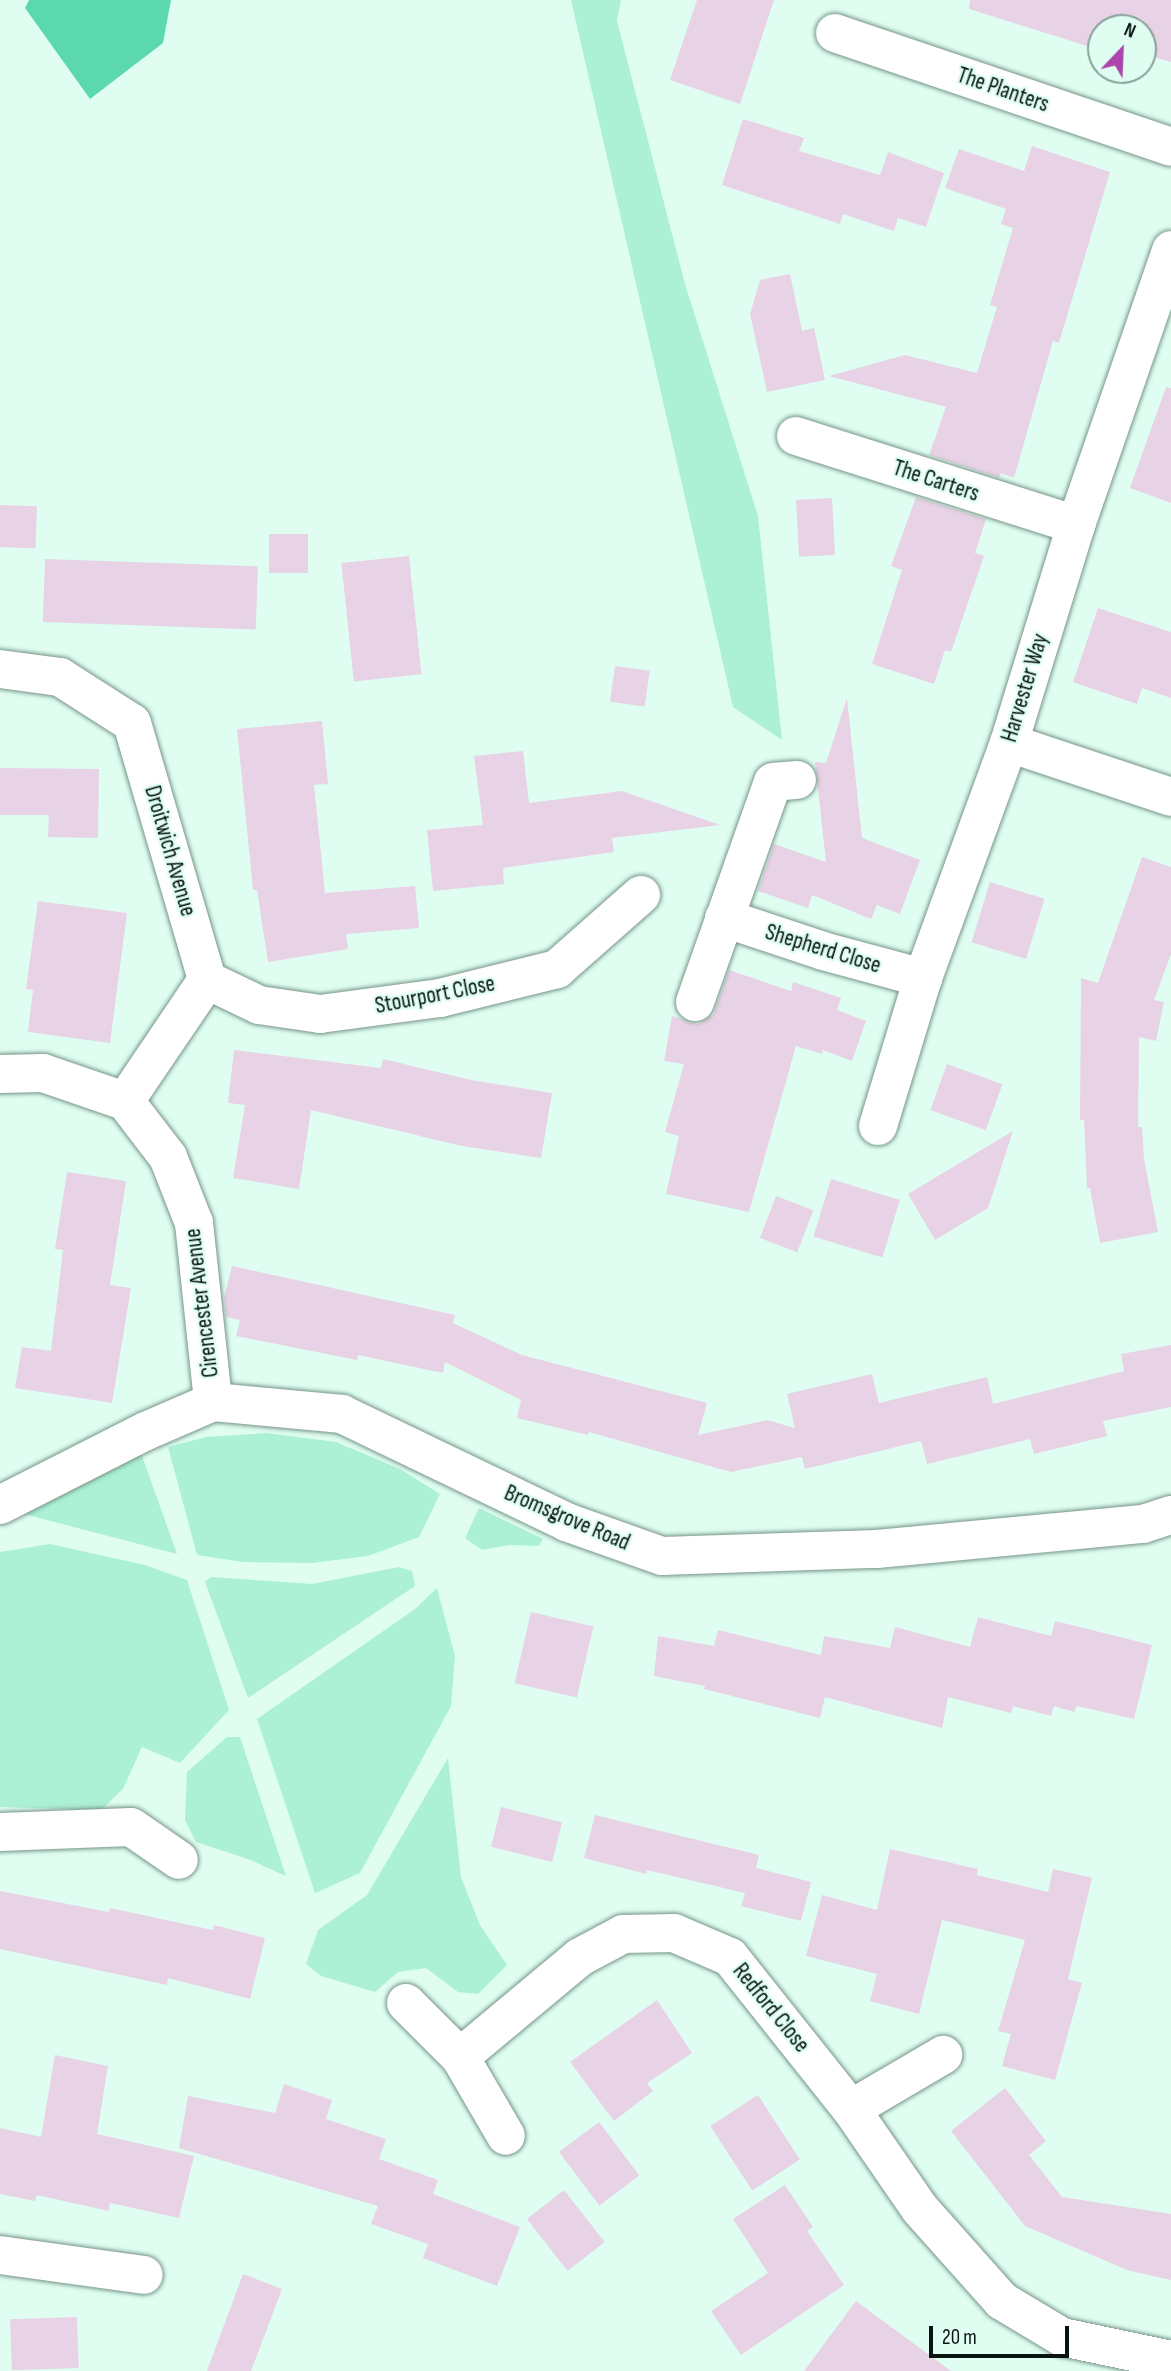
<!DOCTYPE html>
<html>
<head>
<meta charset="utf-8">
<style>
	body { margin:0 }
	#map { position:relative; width:1171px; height:2371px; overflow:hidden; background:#dffef1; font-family:"Sofia Sans Condensed",sans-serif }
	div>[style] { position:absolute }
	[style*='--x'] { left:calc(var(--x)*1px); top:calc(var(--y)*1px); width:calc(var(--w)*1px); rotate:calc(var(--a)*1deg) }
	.green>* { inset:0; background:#acf0d6 }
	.forest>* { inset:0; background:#5cd8af }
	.building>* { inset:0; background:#e8d2e6; transform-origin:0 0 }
	.roads { filter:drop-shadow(0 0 2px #779488) drop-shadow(0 0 2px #779488) }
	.minor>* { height:38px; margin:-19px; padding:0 19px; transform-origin:19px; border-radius:19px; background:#fff }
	span { translate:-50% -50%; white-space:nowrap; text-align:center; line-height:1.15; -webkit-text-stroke:5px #dffef1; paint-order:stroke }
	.street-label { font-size:23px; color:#091410 }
	.north { position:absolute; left:1087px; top:14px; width:70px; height:70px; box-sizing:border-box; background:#dffef1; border:2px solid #89a097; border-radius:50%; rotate:23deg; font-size:19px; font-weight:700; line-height:28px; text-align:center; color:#091410 }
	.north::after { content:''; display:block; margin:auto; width:24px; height:32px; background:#ab45a9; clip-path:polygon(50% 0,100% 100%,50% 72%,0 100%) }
	.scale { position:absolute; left:929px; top:2326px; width:140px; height:32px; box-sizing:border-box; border:4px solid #091410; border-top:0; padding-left:9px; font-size:21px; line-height:24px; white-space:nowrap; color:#091410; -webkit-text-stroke:5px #dffef1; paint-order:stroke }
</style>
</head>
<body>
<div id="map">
	<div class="green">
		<div style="clip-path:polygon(571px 0,621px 0,617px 21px,685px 284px,758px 516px,782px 740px,733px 707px)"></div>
		<div style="clip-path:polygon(266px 1433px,336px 1442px,400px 1469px,440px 1494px,419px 1537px,368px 1556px,312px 1563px,243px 1562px,197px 1555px,168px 1447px,206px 1437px)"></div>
		<div style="clip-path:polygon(141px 1453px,177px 1554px,20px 1513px)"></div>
		<div style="clip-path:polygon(479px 1508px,543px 1539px,539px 1546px,509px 1545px,482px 1550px,465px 1538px)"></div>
		<div style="clip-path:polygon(50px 1544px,145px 1565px,187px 1580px,229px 1710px,180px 1763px,142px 1747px,123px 1789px,101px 1810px,0 1807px,0 1552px)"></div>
		<div style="clip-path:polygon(399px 1567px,412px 1571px,415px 1586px,248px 1698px,205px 1582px,211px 1577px,312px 1584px)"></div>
		<div style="clip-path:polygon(437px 1588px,455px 1656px,451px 1706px,360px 1873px,315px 1893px,257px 1719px,415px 1609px)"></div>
		<div style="clip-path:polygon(227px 1737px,240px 1737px,286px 1876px,248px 1859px,196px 1842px,185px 1820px,187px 1772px)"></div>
		<div style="clip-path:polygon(448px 1758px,461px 1877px,480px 1925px,507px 1965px,478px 1994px,458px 1992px,426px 1968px,398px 1972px,375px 1992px,321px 1976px,306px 1964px,318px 1930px,367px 1895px)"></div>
	</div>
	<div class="forest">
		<div style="clip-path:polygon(29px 0,171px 0,163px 43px,90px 99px,25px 8px)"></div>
	</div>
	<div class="building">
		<div style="clip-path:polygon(697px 0,774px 0,740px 104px,670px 80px)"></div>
		<div style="clip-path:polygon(970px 0,1171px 0,1171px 62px,1143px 54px,1143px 28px,1101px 28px,1100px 50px,969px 9px)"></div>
		<div style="clip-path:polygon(743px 119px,804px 138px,799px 151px,880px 175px,888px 152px,944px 173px,926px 227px,898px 218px,894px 231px,843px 214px,840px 224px,722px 185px)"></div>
		<div style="clip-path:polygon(1032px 146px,1110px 172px,1059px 343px,1053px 341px,1014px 478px,1001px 473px,999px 478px,929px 455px,946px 407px,829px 376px,905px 355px,977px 373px,997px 307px,990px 305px,1013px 228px,1001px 224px,1006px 209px,945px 188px,959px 149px,1024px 171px)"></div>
		<div style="clip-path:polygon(790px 274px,802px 331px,814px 328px,825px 380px,767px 392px,750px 314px,760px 280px)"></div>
		<div style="clip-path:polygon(1166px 387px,1171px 388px,1171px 503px,1130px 488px)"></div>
		<div style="clip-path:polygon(916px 497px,986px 519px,975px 553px,984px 556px,951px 652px,945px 650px,934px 684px,872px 664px,902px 570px,891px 566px)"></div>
		<div style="left:832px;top:498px;width:57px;height:36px;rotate:87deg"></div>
		<div style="left:0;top:505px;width:37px;height:42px;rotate:2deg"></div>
		<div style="left:269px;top:534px;width:39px;height:39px"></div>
		<div style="left:409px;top:556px;width:119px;height:68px;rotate:84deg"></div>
		<div style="left:45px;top:559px;width:213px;height:63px;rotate:2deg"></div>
		<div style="clip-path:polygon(1098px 608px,1171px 632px,1171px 698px,1142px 688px,1137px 704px,1073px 682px)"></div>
		<div style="left:615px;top:666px;width:35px;height:36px;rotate:8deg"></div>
		<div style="clip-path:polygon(847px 698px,862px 838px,920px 860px,900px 914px,877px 905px,871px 919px,812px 895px,808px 908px,758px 891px,774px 844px,826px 862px,815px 762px,826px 763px)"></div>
		<div style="clip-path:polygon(322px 721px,328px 784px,314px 785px,325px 893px,415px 886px,419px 928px,346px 934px,348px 949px,268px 962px,257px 890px,253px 890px,237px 729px)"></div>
		<div style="clip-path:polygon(523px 751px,529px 803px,622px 791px,720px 825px,612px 838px,614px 852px,503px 868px,504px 884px,433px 891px,427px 830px,483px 825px,474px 756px)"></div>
		<div style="clip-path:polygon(0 768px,99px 769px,98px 838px,48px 837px,49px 815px,0 815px)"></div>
		<div style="clip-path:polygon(1142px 857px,1171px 867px,1171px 954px,1154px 1000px,1164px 1002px,1156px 1041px,1139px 1037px,1138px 1127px,1142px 1127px,1144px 1159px,1158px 1232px,1100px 1243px,1090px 1188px,1087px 1188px,1084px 1120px,1080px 1120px,1081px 978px,1098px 983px)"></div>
		<div style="left:990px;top:882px;width:57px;height:63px;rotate:17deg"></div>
		<div style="clip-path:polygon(38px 901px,127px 913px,110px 1043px,28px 1032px,33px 990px,26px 989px)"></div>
		<div style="clip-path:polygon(729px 970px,791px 991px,793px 982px,841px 998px,837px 1010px,866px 1021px,852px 1061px,823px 1050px,822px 1054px,796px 1046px,749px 1212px,666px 1194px,679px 1136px,665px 1132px,684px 1064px,664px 1061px,672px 1016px,698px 1024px,712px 1015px,712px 1018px)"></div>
		<div style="clip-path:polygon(234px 1050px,381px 1068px,383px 1059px,471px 1080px,552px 1093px,541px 1158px,462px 1146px,311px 1110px,299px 1189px,233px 1178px,245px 1105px,228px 1103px)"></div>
		<div style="left:947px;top:1064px;width:59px;height:49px;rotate:20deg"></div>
		<div style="clip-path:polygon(1013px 1131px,988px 1208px,935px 1240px,908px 1194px)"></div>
		<div style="clip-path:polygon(67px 1172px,126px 1181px,110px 1285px,131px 1288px,112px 1403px,15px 1388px,22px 1347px,51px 1351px,63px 1250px,55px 1249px)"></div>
		<div style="left:831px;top:1179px;width:72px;height:60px;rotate:17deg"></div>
		<div style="left:776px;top:1196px;width:40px;height:45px;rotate:21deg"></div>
		<div style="clip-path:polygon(232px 1266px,455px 1315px,453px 1323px,522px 1355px,707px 1403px,698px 1435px,767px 1420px,795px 1428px,787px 1394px,872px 1374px,879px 1403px,987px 1377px,993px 1404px,1124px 1371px,1121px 1354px,1171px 1345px,1171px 1407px,1103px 1421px,1107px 1436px,1034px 1454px,1030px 1439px,927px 1464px,921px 1441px,805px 1469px,802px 1457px,731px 1472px,589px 1432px,588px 1435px,517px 1418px,521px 1400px,445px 1362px,443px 1373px,358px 1355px,357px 1360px,236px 1336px,240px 1320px,226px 1317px,224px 1298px)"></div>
		<div style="left:531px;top:1612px;width:64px;height:73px;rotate:13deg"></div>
		<div style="clip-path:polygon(978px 1617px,1051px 1636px,1055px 1621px,1152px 1645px,1134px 1719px,1077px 1706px,1074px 1712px,1054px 1706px,1051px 1716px,1013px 1706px,1011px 1713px,948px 1697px,942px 1728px,825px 1697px,820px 1718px,704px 1689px,705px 1686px,654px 1676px,658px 1636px,714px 1646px,718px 1630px,821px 1655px,824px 1636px,890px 1648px,895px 1627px,970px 1647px)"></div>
		<div style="left:501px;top:1807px;width:63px;height:41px;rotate:14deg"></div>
		<div style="clip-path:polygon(595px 1815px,759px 1855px,756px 1868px,811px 1882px,801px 1921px,741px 1906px,745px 1893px,647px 1870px,646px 1874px,584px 1858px)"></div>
		<div style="clip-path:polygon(890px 1849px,978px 1869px,977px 1875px,1048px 1892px,1053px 1869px,1092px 1878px,1068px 1979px,1082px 1983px,1055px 2080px,1002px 2066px,1011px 2034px,998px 2031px,1025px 1940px,942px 1920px,919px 2014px,870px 2001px,877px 1974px,806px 1956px,822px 1895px,877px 1910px)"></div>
		<div style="clip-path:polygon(0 1891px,109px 1912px,110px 1908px,213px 1930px,214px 1925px,265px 1938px,250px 1999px,168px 1978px,167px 1985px,0 1949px)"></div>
		<div style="clip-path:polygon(657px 2000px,692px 2053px,647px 2083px,653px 2091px,614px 2121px,570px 2062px)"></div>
		<div style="clip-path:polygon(55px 2055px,108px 2066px,97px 2134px,194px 2156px,179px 2218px,110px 2203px,109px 2211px,37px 2195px,35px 2201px,0 2194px,0 2128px,41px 2137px)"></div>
		<div style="clip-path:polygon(284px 2084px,332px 2100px,326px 2119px,386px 2139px,379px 2159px,438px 2180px,433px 2194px,520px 2227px,497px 2286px,423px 2258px,428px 2244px,371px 2224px,378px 2206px,179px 2148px,188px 2096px,275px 2113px)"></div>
		<div style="clip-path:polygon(1005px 2088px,1046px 2141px,1029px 2155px,1062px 2197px,1171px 2214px,1171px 2280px,1127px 2270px,1025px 2226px,951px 2131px)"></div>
		<div style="left:758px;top:2095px;width:77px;height:57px;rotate:57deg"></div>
		<div style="left:599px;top:2122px;width:67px;height:50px;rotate:53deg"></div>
		<div style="clip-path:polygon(785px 2185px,813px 2227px,807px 2231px,844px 2285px,741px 2355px,711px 2311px,768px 2273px,733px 2219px)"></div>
		<div style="left:564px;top:2190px;width:66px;height:47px;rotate:52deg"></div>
		<div style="clip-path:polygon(243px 2274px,282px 2289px,251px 2371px,207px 2371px)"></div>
		<div style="clip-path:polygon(856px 2301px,951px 2371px,804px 2371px)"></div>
		<div style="left:77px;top:2317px;width:51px;height:67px;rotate:88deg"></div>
	</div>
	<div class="roads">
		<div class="minor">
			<div style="--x:835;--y:33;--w:355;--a:18.7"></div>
			<div style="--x:796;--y:436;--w:294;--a:17.6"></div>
			<div style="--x:0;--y:669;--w:61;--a:7.6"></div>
			<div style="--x:60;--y:677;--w:85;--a:32.6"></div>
			<div style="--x:132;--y:723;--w:268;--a:73.7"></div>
			<div style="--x:207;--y:980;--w:146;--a:124.1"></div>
			<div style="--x:1009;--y:743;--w:171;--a:18.4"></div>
			<div style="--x:724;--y:918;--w:104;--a:18.4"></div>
			<div style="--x:823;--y:951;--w:104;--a:15.1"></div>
			<div style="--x:207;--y:980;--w:58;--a:25.7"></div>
			<div style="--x:259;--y:1005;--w:62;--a:8.4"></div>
			<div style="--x:320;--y:1014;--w:121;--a:-7.6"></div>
			<div style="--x:440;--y:998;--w:121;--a:-13.9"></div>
			<div style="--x:557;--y:969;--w:112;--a:-41.4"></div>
			<div style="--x:695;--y:1002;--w:233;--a:-70.5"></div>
			<div style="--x:773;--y:782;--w:24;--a:-5"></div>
			<div style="--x:0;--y:1074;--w:43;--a:-1.3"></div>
			<div style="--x:43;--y:1073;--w:87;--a:18.9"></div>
			<div style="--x:125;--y:1101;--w:71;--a:52.5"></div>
			<div style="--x:168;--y:1157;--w:71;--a:68.5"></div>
			<div style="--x:194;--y:1223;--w:180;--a:83.9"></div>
			<div style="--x:878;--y:1126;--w:155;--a:-73.1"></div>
			<div style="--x:923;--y:978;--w:250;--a:-69.9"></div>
			<div style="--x:1009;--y:743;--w:228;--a:-72.9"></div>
			<div style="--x:1076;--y:525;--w:291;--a:-70.9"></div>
			<div style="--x:0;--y:1505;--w:164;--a:-26.9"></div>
			<div style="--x:146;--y:1431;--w:73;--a:-23.4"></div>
			<div style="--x:213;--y:1402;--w:130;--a:5.3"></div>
			<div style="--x:342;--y:1414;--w:249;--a:25.7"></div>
			<div style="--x:566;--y:1522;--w:102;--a:19.5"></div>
			<div style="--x:662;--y:1556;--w:215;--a:-1.9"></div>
			<div style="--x:877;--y:1549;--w:267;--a:-5.4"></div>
			<div style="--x:1143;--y:1524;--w:29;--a:-18"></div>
			<div style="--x:0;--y:1832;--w:131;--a:-2.2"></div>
			<div style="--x:131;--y:1827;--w:58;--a:34.5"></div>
			<div style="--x:406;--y:2003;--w:76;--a:45"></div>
			<div style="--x:460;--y:2057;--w:91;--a:59.8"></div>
			<div style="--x:460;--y:2057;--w:156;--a:-39.8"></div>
			<div style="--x:580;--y:1957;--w:49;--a:-28.1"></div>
			<div style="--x:623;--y:1934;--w:51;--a:-1.1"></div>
			<div style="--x:674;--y:1933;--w:61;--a:23.2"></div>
			<div style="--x:730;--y:1957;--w:194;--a:51.5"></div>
			<div style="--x:851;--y:2109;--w:121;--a:55.4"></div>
			<div style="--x:920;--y:2209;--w:123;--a:48.3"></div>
			<div style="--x:1002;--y:2301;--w:70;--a:31"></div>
			<div style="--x:1062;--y:2337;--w:111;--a:11.9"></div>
			<div style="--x:851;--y:2109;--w:107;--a:-30.4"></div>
			<div style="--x:0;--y:2255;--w:145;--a:7.9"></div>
		</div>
	</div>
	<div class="street-label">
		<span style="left:1003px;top:90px;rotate:19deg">The Planters</span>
		<span style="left:936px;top:481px;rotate:18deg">The Carters</span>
		<span style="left:1025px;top:688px;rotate:-73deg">Harvester Way</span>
		<span style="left:170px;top:851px;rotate:74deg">Droitwich Avenue</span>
		<span style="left:823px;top:949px;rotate:17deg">Shepherd Close</span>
		<span style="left:435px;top:995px;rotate:-11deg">Stourport Close</span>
		<span style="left:202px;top:1303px;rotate:-97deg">Cirencester Avenue</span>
		<span style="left:567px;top:1518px;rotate:23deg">Bromsgrove Road</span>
		<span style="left:771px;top:2008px;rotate:51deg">Redford Close</span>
	</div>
	<div class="north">N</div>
	<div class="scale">20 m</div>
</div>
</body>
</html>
